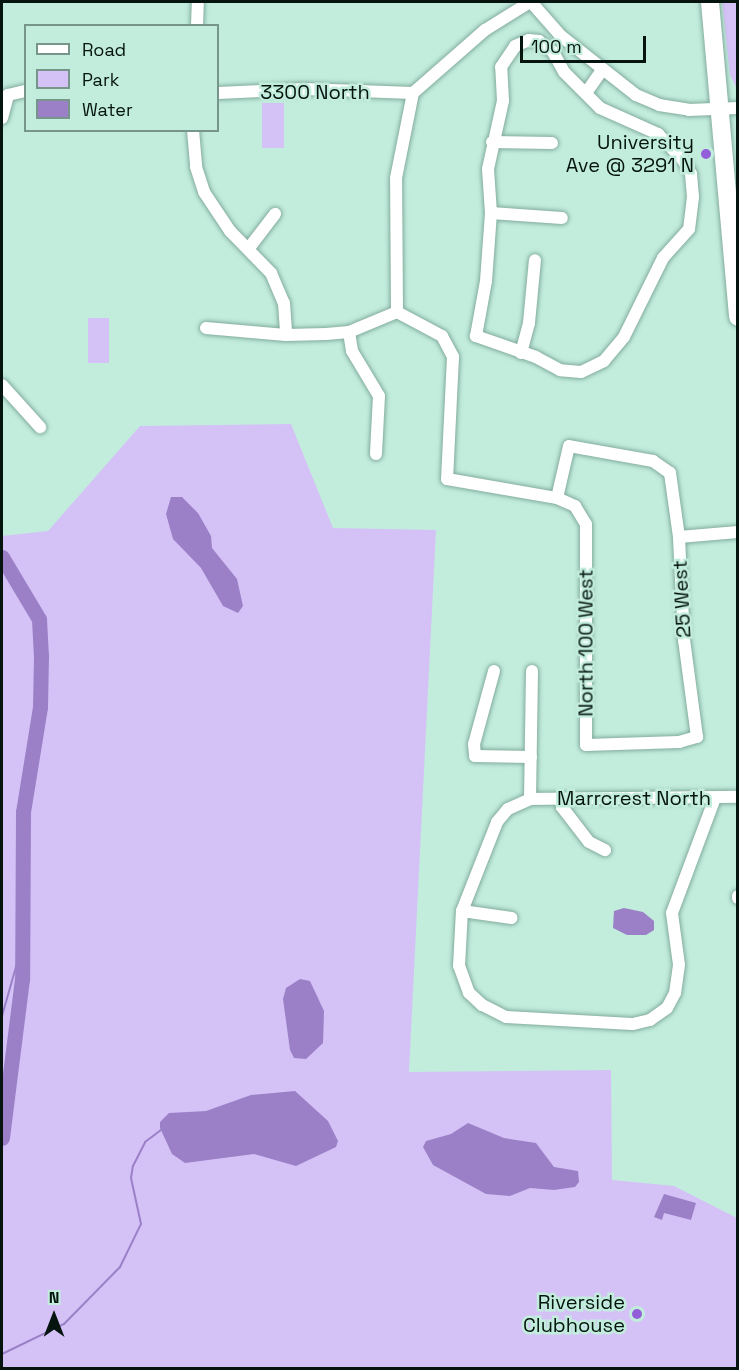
<!DOCTYPE html>
<html>
<head>
<meta charset="utf-8">
<style>
	body { margin:0 }
	#map { position:relative; width:739px; height:1370px; overflow:hidden; background:#c2eddd; font-family:"Space Grotesk",sans-serif }
	div>[style] { position:absolute }
	[style*='--x'] { left:calc(var(--x)*1px); top:calc(var(--y)*1px); width:calc(var(--w)*1px); rotate:calc(var(--a)*1deg) }
	.green>* { inset:0; background:#d4c2f6; transform-origin:0 0 }
	.water>* { inset:0; background:#9b80c8 }
	.stream>* { height:2px; margin:-1px; padding:0 1px; transform-origin:1px; border-radius:1px; background:#9b80c8 }
	.river>* { height:15px; margin:-7.5px; padding:0 7.5px; transform-origin:7.5px; border-radius:7.5px; background:#9b80c8 }
	.roads { filter:drop-shadow(0 0 2px #83ac9e) drop-shadow(0 0 2px #83ac9e) }
	.minor>* { height:12px; margin:-6px; padding:0 6px; transform-origin:6px; border-radius:6px; background:#fff }
	.highway>* { height:18px; margin:-9px; padding:0 9px; transform-origin:9px; border-radius:9px; background:#fff }
	.dots>* { width:16px; height:16px; translate:-50% -50%; box-sizing:border-box; border:3px solid #c2eddd; border-radius:50% }
	span { translate:-50% -50%; white-space:nowrap; text-align:center; line-height:1.15; -webkit-text-stroke:5px #c2eddd; paint-order:stroke }
	.street-label { font-size:20px; color:#05140f }
	.poi-label { font-size:20px; color:#05140f }
	.right { translate:-100% -50%; text-align:right }
	.frame { position:absolute; inset:0; border:3px solid #05140f; pointer-events:none }
	.legend { position:absolute; left:24px; top:24px; width:195px; height:108px; box-sizing:border-box; background:#c2eddd; border:2px solid #76968b; margin:0; padding:8px 10px; list-style:none; font-size:18px; color:#05140f }
	.legend li { display:flex; align-items:center; gap:12px; height:30px }
	.legend b { width:30px; border:2px solid #76968b }
	.north { position:absolute; left:24px; top:1286px; width:60px; height:60px; -webkit-text-stroke:4px #c2eddd; paint-order:stroke; rotate:0deg; font-size:16px; font-weight:700; line-height:24px; text-align:center; color:#05140f }
	.north::after { content:''; display:block; margin:auto; width:21px; height:27px; background:#05140f; clip-path:polygon(50% 0,100% 100%,50% 72%,0 100%) }
	.scale { position:absolute; left:520px; top:36px; width:126px; height:27px; box-sizing:border-box; border:3px solid #05140f; border-top:0; padding-left:8px; font-size:18px; line-height:21px; white-space:nowrap; color:#05140f; -webkit-text-stroke:4px #c2eddd; paint-order:stroke }
</style>
</head>
<body>
<div id="map">
	<div class="green">
		<div style="clip-path:polygon(722px 2px,737px 2px,737px 89px,730px 75px)"></div>
		<div style="left:262px;top:103px;width:22px;height:45px"></div>
		<div style="left:88px;top:318px;width:21px;height:45px"></div>
		<div style="clip-path:polygon(291px 424px,333px 528px,436px 530px,409px 1072px,611px 1070px,612px 1180px,674px 1186px,737px 1218px,737px 1368px,2px 1368px,2px 536px,48px 531px,140px 426px)"></div>
	</div>
	<div class="water">
		<div style="clip-path:polygon(171px 497px,182px 497px,198px 513px,211px 536px,212px 548px,237px 579px,243px 606px,238px 613px,223px 606px,201px 568px,173px 539px,166px 514px)"></div>
		<div style="clip-path:polygon(624px 908px,643px 912px,654px 921px,654px 930px,646px 935px,627px 935px,613px 928px,614px 911px)"></div>
		<div style="clip-path:polygon(300px 979px,310px 981px,324px 1011px,323px 1043px,306px 1059px,294px 1058px,290px 1050px,283px 999px,286px 988px)"></div>
		<div style="clip-path:polygon(295px 1091px,328px 1121px,338px 1141px,336px 1147px,296px 1166px,254px 1154px,185px 1163px,172px 1154px,160px 1128px,160px 1122px,169px 1113px,206px 1111px,251px 1095px)"></div>
		<div style="clip-path:polygon(468px 1123px,504px 1138px,536px 1143px,554px 1167px,578px 1171px,579px 1182px,575px 1187px,554px 1190px,530px 1188px,510px 1196px,486px 1194px,433px 1165px,423px 1147px,426px 1141px,451px 1134px)"></div>
		<div style="clip-path:polygon(664px 1194px,696px 1203px,691px 1220px,664px 1213px,662px 1220px,654px 1217px)"></div>
	</div>
	<div class="stream">
		<div style="--x:2;--y:1016;--w:73;--a:-74.1"></div>
		<div style="--x:2;--y:1354;--w:69;--a:-25.8"></div>
		<div style="--x:64;--y:1324;--w:80;--a:-45.5"></div>
		<div style="--x:120;--y:1267;--w:48;--a:-64"></div>
		<div style="--x:141;--y:1224;--w:47;--a:-102.3"></div>
		<div style="--x:131;--y:1178;--w:12;--a:-81"></div>
		<div style="--x:133;--y:1166;--w:27;--a:-63"></div>
		<div style="--x:145;--y:1142;--w:20;--a:-37"></div>
	</div>
	<div class="river">
		<div style="--x:2;--y:557;--w:72;--a:59.2"></div>
		<div style="--x:39;--y:619;--w:37;--a:87"></div>
		<div style="--x:41;--y:656;--w:51;--a:91.1"></div>
		<div style="--x:40;--y:707;--w:106;--a:99.2"></div>
		<div style="--x:23;--y:812;--w:167;--a:90.3"></div>
		<div style="--x:22;--y:979;--w:160;--a:97.2"></div>
	</div>
	<div class="roads">
		<div class="minor">
			<div style="--x:531;--y:2;--w:45;--a:48.6"></div>
			<div style="--x:561;--y:36;--w:95;--a:38.2"></div>
			<div style="--x:636;--y:95;--w:25;--a:23"></div>
			<div style="--x:659;--y:105;--w:30;--a:9"></div>
			<div style="--x:689;--y:110;--w:49;--a:-2.3"></div>
			<div style="--x:197;--y:26;--w:24;--a:-88"></div>
			<div style="--x:529;--y:40;--w:10;--a:6"></div>
			<div style="--x:539;--y:41;--w:18;--a:38"></div>
			<div style="--x:553;--y:52;--w:23;--a:61"></div>
			<div style="--x:564;--y:72;--w:51;--a:45"></div>
			<div style="--x:600;--y:108;--w:64;--a:24.1"></div>
			<div style="--x:658;--y:134;--w:36;--a:46"></div>
			<div style="--x:683;--y:160;--w:16;--a:60"></div>
			<div style="--x:691;--y:174;--w:23;--a:85"></div>
			<div style="--x:693;--y:197;--w:32;--a:97"></div>
			<div style="--x:689;--y:229;--w:39;--a:132"></div>
			<div style="--x:663;--y:258;--w:88;--a:116.3"></div>
			<div style="--x:624;--y:337;--w:31;--a:130"></div>
			<div style="--x:604;--y:361;--w:25;--a:154"></div>
			<div style="--x:581;--y:372;--w:21;--a:-175"></div>
			<div style="--x:560;--y:370;--w:27;--a:-152"></div>
			<div style="--x:536;--y:357;--w:64;--a:-160.7"></div>
			<div style="--x:476;--y:336;--w:56;--a:-79.7"></div>
			<div style="--x:486;--y:281;--w:68;--a:-85.8"></div>
			<div style="--x:491;--y:213;--w:44;--a:-93.9"></div>
			<div style="--x:488;--y:169;--w:70;--a:-77.6"></div>
			<div style="--x:503;--y:101;--w:34;--a:-93"></div>
			<div style="--x:501;--y:67;--w:25;--a:-56"></div>
			<div style="--x:515;--y:46;--w:15;--a:-23"></div>
			<div style="--x:218;--y:93;--w:86;--a:-2.7"></div>
			<div style="--x:304;--y:89;--w:109;--a:2.1"></div>
			<div style="--x:586;--y:93;--w:28;--a:-55"></div>
			<div style="--x:2;--y:118;--w:24;--a:-75"></div>
			<div style="--x:8;--y:95;--w:18;--a:-13"></div>
			<div style="--x:193;--y:130;--w:37;--a:85"></div>
			<div style="--x:196;--y:167;--w:26;--a:72"></div>
			<div style="--x:204;--y:192;--w:47;--a:56.3"></div>
			<div style="--x:230;--y:231;--w:59;--a:45.7"></div>
			<div style="--x:271;--y:273;--w:33;--a:67"></div>
			<div style="--x:284;--y:303;--w:32;--a:86"></div>
			<div style="--x:492;--y:142;--w:60;--a:1"></div>
			<div style="--x:491;--y:213;--w:71;--a:4"></div>
			<div style="--x:249;--y:248;--w:43;--a:-52.6"></div>
			<div style="--x:397;--y:312;--w:134;--a:-90.4"></div>
			<div style="--x:396;--y:178;--w:87;--a:-78.7"></div>
			<div style="--x:413;--y:93;--w:96;--a:-41.2"></div>
			<div style="--x:485;--y:30;--w:53;--a:-31.9"></div>
			<div style="--x:206;--y:328;--w:80;--a:5"></div>
			<div style="--x:286;--y:335;--w:40;--a:-1.4"></div>
			<div style="--x:326;--y:334;--w:23;--a:-5"></div>
			<div style="--x:349;--y:332;--w:52;--a:-22.6"></div>
			<div style="--x:397;--y:312;--w:51;--a:28.1"></div>
			<div style="--x:442;--y:336;--w:24;--a:62"></div>
			<div style="--x:453;--y:357;--w:122;--a:92.8"></div>
			<div style="--x:447;--y:479;--w:112;--a:9.8"></div>
			<div style="--x:557;--y:498;--w:20;--a:24"></div>
			<div style="--x:575;--y:506;--w:21;--a:59"></div>
			<div style="--x:586;--y:524;--w:221;--a:90"></div>
			<div style="--x:586;--y:745;--w:93;--a:-1.8"></div>
			<div style="--x:679;--y:742;--w:19;--a:-16"></div>
			<div style="--x:697;--y:737;--w:98;--a:-97.6"></div>
			<div style="--x:684;--y:640;--w:103;--a:-92.8"></div>
			<div style="--x:679;--y:537;--w:65;--a:-98"></div>
			<div style="--x:670;--y:473;--w:21;--a:-145"></div>
			<div style="--x:653;--y:461;--w:85;--a:-169.9"></div>
			<div style="--x:569;--y:446;--w:53;--a:103"></div>
			<div style="--x:349;--y:332;--w:19;--a:81"></div>
			<div style="--x:352;--y:351;--w:52;--a:59"></div>
			<div style="--x:379;--y:396;--w:58;--a:93"></div>
			<div style="--x:521;--y:353;--w:31;--a:-75"></div>
			<div style="--x:529;--y:323;--w:63;--a:-84.6"></div>
			<div style="--x:2;--y:385;--w:57;--a:47.9"></div>
			<div style="--x:679;--y:537;--w:59;--a:-4.8"></div>
			<div style="--x:494;--y:671;--w:76;--a:105.3"></div>
			<div style="--x:474;--y:744;--w:12;--a:85"></div>
			<div style="--x:475;--y:756;--w:56;--a:1"></div>
			<div style="--x:715;--y:798;--w:123;--a:110.5"></div>
			<div style="--x:672;--y:913;--w:52;--a:82.3"></div>
			<div style="--x:679;--y:965;--w:28;--a:98"></div>
			<div style="--x:675;--y:993;--w:17;--a:118"></div>
			<div style="--x:667;--y:1008;--w:21;--a:145"></div>
			<div style="--x:650;--y:1020;--w:18;--a:167"></div>
			<div style="--x:632;--y:1024;--w:126;--a:-176.8"></div>
			<div style="--x:506;--y:1017;--w:27;--a:-153"></div>
			<div style="--x:482;--y:1005;--w:18;--a:-137"></div>
			<div style="--x:469;--y:993;--w:29;--a:-110"></div>
			<div style="--x:459;--y:966;--w:55;--a:-86.9"></div>
			<div style="--x:462;--y:911;--w:96;--a:-68.5"></div>
			<div style="--x:497;--y:822;--w:17;--a:-50"></div>
			<div style="--x:508;--y:809;--w:24;--a:-24"></div>
			<div style="--x:530;--y:799;--w:208;--a:-0.6"></div>
			<div style="--x:530;--y:799;--w:128;--a:-89.1"></div>
			<div style="--x:561;--y:799;--w:8;--a:83"></div>
			<div style="--x:562;--y:807;--w:44;--a:52.4"></div>
			<div style="--x:589;--y:842;--w:18;--a:27"></div>
			<div style="--x:738;--y:896;--w:2;--a:90"></div>
			<div style="--x:462;--y:911;--w:50;--a:8"></div>
		</div>
		<div class="highway">
			<div style="--x:710;--y:2;--w:316;--a:84.9"></div>
		</div>
	</div>
	<div class="dots">
		<div style="left:706px;top:154px;background:#935fd8"></div>
		<div style="left:637px;top:1314px;background:#935fd8"></div>
	</div>
	<div class="street-label">
		<span style="left:315px;top:92px">3300 North</span>
		<span style="left:682px;top:599px;rotate:-93deg">25 West</span>
		<span style="left:586px;top:643px;rotate:-90deg">North 100 West</span>
		<span style="left:634px;top:798px">Marrcrest North</span>
	</div>
	<div class="poi-label">
		<span class="right" style="left:694px;top:154px">University<br>Ave @ 3291 N</span>
		<span class="right" style="left:625px;top:1314px">Riverside<br>Clubhouse</span>
	</div>
	<div class="frame"></div>
	<ul class="legend">
	<li><b style="height:8px;background:#fff"></b>Road</li>
	<li><b style="height:16px;background:#d4c2f6"></b>Park</li>
	<li><b style="height:16px;background:#9b80c8"></b>Water</li>
	</ul>
	<div class="north">N</div>
	<div class="scale">100 m</div>
</div>
</body>
</html>
